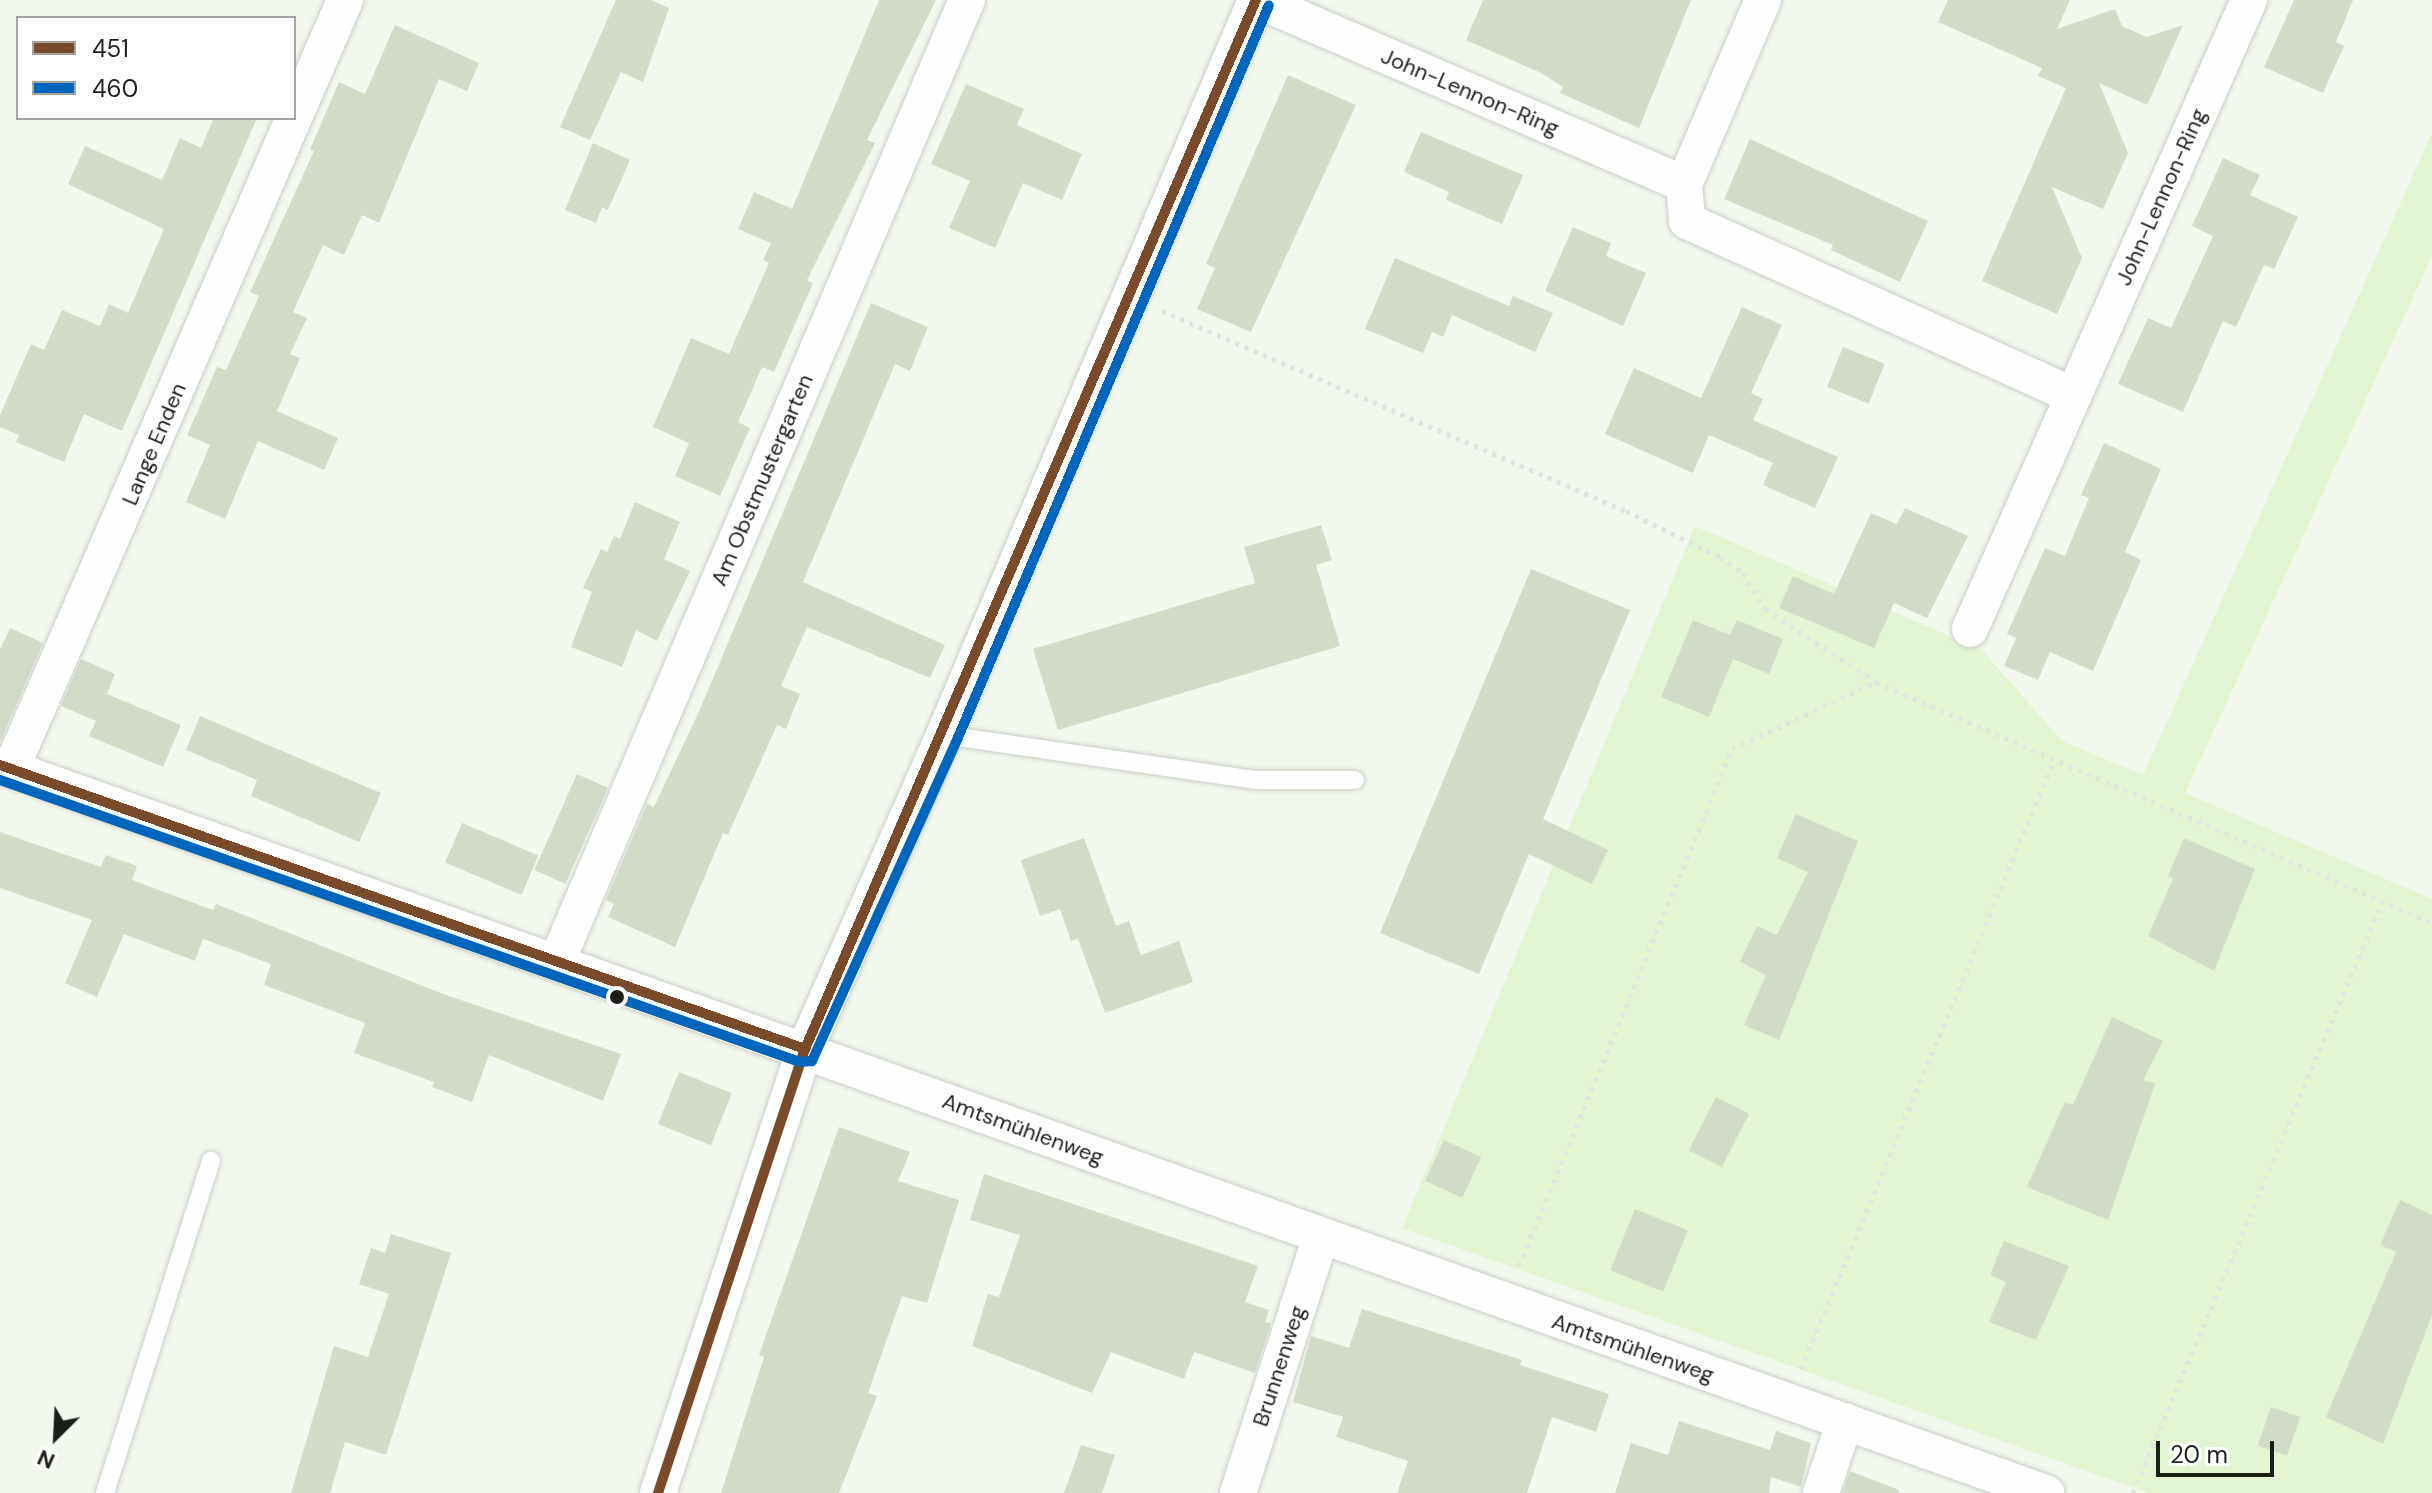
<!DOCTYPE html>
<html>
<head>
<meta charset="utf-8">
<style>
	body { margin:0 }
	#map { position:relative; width:2432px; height:1493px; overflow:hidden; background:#f3f8ef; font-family:"DM Sans",sans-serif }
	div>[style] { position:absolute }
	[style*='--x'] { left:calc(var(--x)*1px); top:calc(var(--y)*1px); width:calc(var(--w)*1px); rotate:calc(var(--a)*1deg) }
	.green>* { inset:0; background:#e2f5d0 }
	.building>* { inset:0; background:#d1dbc7; transform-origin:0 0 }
	.path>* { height:5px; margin-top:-2.5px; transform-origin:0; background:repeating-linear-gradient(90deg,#e1e3e1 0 4px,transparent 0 10px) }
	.roads { filter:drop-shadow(0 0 2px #cacec7) drop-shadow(0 0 2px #cacec7) }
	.service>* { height:18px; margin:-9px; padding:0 9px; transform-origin:9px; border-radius:9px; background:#fdfefd }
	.minor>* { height:36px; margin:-18px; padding:0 18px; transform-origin:18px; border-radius:18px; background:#fdfefd }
	.bus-1>* { height:10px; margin:-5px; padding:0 5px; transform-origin:5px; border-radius:5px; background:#7a4b2a }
	.bus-2>* { height:10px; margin:-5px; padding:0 5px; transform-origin:5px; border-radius:5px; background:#0065bd }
	.dots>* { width:22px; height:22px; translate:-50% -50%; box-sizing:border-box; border:4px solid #fff; border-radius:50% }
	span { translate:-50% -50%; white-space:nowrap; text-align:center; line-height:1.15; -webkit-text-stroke:7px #fff; paint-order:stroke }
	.street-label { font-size:22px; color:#1c1f19 }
	.legend { position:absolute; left:16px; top:16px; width:280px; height:104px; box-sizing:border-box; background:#fff; border:2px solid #a4a5a3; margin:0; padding:10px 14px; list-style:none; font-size:24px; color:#1c1f19 }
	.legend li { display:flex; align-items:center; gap:16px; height:40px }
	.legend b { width:40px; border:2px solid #a4a5a3 }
	.north { position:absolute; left:16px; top:1397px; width:80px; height:80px; -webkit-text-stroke:6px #fff; paint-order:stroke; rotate:204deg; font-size:22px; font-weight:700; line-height:32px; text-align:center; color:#1c1f19 }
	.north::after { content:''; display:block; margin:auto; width:28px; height:36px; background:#1c1f19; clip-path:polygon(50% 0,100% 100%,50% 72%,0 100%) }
	.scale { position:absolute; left:2156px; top:1441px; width:118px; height:36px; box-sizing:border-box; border:4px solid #1c1f19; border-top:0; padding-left:10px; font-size:24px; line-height:28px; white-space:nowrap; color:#1c1f19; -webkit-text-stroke:6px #fff; paint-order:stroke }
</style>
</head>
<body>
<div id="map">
	<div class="green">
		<div style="clip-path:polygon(2432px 133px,2432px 256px,2185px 793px,2432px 899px,2432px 1493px,2148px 1493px,1402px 1228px,1695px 526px,1982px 650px,2062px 741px,2143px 775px)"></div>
	</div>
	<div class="building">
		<div style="clip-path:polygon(616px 0,651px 0,669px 8px,643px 82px,621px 72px,590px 140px,560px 127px)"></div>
		<div style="clip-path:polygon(879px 0,936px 0,867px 140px,875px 143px,807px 280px,813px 283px,774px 372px,762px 367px,738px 422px,750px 428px,720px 496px,675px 476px,689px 443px,653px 427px,691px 338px,729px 354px,769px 263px,763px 260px,771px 243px,738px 229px,754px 192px,792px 209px)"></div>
		<div style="clip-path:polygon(1483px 0,1691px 0,1639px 128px,1560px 93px,1563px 87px,1541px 73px,1466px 40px)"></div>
		<div style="clip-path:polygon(1948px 0,2070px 0,2057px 29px,2115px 9px,2122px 26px,2147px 37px,2183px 25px,2147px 105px,2099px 83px,2128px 153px,2103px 209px,2052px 187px,2082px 258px,2057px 314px,1982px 281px,2066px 88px,2038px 76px,2042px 68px,1938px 22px)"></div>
		<div style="clip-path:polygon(2294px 0,2353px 0,2336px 42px,2344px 46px,2323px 93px,2264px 67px)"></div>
		<div style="clip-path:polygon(395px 25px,479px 63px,467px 91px,439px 79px,379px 223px,362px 215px,344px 255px,323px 245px,293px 312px,307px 318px,290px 354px,300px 358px,277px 411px,338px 438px,324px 470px,258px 441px,225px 519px,186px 502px,210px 445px,187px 435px,217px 367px,226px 370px,259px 296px,250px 292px,314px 151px,310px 149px,339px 82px,365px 94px)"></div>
		<div style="clip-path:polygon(1288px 75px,1356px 105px,1251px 332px,1197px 309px,1215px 268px,1206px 264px)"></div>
		<div style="clip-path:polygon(966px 84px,1024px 109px,1017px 125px,1082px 154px,1062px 200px,1023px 183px,995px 248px,949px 228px,970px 181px,931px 164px)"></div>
		<div style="clip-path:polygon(214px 118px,257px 118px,122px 431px,84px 414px,64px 462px,16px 442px,19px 435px,0 427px,0 415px,31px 344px,44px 350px,62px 310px,100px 326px,109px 304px,128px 313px,164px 229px,68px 184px,85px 146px,162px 180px,180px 138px,201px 148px)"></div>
		<div style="clip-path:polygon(1421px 132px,1523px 175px,1502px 224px,1446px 200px,1449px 192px,1404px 172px)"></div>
		<div style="clip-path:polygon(1750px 139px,1928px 221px,1900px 282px,1831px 250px,1833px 245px,1724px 199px)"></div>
		<div style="clip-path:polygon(593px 143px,630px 160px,608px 210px,602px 207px,596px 223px,565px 210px)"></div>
		<div style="clip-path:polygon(2223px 158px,2260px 175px,2250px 195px,2298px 217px,2274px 269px,2264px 265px,2236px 327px,2223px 321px,2183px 412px,2118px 384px,2148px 318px,2171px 328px,2213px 236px,2192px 226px)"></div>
		<div style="clip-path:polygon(1573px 227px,1611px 243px,1606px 256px,1646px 273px,1623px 326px,1545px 291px)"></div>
		<div style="clip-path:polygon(1395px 258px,1509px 306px,1513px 296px,1553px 313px,1535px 352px,1452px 315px,1443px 337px,1432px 332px,1423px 353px,1365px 329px)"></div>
		<div style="clip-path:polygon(871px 303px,928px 327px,910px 371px,895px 364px,803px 582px,945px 645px,930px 678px,807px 627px,781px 686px,800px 694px,786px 729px,777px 725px,728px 835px,723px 833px,675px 947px,608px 917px,614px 904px,606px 900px,647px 804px,654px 807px,701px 707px)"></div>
		<div style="clip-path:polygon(1742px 307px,1782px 325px,1751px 393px,1763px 399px,1753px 420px,1838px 457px,1815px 508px,1763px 485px,1773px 463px,1709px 435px,1693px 473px,1605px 434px,1634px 368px,1701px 398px)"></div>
		<div style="left:1843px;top:347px;width:45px;height:43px;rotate:22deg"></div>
		<div style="clip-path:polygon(2104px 443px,2161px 469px,2125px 552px,2141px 560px,2093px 671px,2050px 652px,2038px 680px,2004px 666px,2016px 638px,2007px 634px,2045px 548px,2065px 556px,2089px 498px,2081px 495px)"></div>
		<div style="clip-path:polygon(635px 502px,680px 522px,664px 559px,690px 571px,657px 641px,636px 630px,622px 667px,571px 647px,592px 592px,583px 588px,601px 549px,607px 552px,614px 536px,620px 539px)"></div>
		<div style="clip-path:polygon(1905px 508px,1968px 536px,1927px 618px,1894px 603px,1874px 648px,1779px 608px,1793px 576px,1834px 594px,1871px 513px,1897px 524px)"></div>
		<div style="clip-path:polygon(1321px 525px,1332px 560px,1316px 565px,1340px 646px,1058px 730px,1033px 649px,1255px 583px,1244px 547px)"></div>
		<div style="clip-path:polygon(1531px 569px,1630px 610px,1543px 819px,1608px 850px,1592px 884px,1529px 854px,1479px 974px,1380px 933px)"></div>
		<div style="clip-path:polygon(1693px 620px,1730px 635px,1737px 620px,1783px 639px,1769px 674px,1733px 659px,1709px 717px,1661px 697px)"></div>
		<div style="clip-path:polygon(10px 628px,43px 643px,0 742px,0 650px)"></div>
		<div style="clip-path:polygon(81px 659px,115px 674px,104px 701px,107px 694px,181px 725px,163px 767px,89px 736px,96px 721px,61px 706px)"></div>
		<div style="clip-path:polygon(200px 716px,381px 793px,359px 842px,251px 796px,257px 780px,186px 750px)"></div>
		<div style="left:577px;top:774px;width:34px;height:105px;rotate:24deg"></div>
		<div style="clip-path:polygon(1796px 814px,1858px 841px,1779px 1040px,1744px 1025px,1766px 975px,1740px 962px,1757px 926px,1777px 935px,1808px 872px,1777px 858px)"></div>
		<div style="left:462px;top:823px;width:83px;height:43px;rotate:23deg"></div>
		<div style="clip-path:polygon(0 832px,101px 867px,106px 855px,137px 866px,132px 880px,213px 910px,216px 904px,443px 994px,621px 1054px,603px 1101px,489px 1055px,472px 1102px,432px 1087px,434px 1082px,354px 1053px,365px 1023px,264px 985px,271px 964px,203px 939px,195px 961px,124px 934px,97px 997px,65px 983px,92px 920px,0 888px)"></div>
		<div style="clip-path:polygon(1084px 838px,1116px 926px,1129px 921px,1141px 955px,1179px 941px,1193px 982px,1105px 1013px,1078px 939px,1071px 941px,1060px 909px,1040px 916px,1021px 860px)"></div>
		<div style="clip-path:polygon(2184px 838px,2255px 869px,2214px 971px,2148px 936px,2173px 879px,2168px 876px)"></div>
		<div style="clip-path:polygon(2112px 1017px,2163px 1041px,2143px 1080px,2155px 1084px,2108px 1220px,2027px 1187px,2065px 1102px,2073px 1105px)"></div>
		<div style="left:679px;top:1072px;width:57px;height:56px;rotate:22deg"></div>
		<div style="left:1716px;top:1097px;width:37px;height:60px;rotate:27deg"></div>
		<div style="clip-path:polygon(839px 1127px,910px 1152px,898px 1181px,959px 1200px,927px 1303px,902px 1296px,868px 1393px,877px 1396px,839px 1493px,721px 1493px,764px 1357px,759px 1355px)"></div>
		<div style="left:1444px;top:1140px;width:41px;height:45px;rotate:25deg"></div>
		<div style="clip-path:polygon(984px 1174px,1258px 1266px,1245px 1302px,1269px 1310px,1265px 1322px,1271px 1323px,1255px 1373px,1194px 1352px,1184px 1379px,1111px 1352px,1092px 1393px,972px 1346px,988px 1294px,999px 1297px,1020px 1235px,970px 1220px)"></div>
		<div style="clip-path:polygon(2400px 1200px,2432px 1215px,2432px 1315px,2383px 1444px,2326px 1417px,2396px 1252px,2380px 1245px)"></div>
		<div style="left:1635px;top:1209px;width:57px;height:66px;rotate:22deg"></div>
		<div style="clip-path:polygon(391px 1234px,451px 1253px,386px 1455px,345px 1442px,330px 1493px,291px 1493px,334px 1346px,368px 1357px,389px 1294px,359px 1284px,371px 1248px,385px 1253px)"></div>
		<div style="clip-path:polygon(2004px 1241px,2069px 1266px,2036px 1340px,1989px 1322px,2006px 1282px,1990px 1275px)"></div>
		<div style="clip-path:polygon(1362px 1309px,1522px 1360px,1520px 1365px,1609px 1394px,1596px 1432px,1552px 1417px,1527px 1493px,1397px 1493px,1408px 1461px,1336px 1437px,1343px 1417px,1293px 1402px,1311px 1336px,1349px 1348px)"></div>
		<div style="left:2271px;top:1407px;width:31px;height:41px;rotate:19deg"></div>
		<div style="clip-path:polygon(1679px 1421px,1770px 1450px,1776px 1431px,1811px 1443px,1801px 1487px,1771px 1477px,1769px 1493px,1615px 1493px,1631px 1443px,1668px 1455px)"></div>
		<div style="clip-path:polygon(1081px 1445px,1115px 1455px,1102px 1493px,1064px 1493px)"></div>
		<div style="clip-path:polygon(1850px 1471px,1899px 1490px,1899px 1493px,1843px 1493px)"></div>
	</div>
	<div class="path">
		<div style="--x:1162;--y:311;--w:505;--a:23.32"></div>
		<div style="--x:1626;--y:511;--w:105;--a:26.1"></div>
		<div style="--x:1720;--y:557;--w:28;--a:35"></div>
		<div style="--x:1743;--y:573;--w:42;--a:58.6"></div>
		<div style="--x:1765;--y:609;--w:133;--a:33.3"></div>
		<div style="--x:1876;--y:682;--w:606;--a:23.43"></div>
		<div style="--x:1519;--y:1266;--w:559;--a:-67.61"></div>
		<div style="--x:1732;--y:749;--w:159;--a:-25"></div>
		<div style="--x:1801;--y:1369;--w:659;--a:-67.44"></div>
		<div style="--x:2133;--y:1493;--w:641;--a:-67.15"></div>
	</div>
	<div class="roads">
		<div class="service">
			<div style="--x:944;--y:735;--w:314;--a:8.2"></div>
			<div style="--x:1255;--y:780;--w:100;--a:0"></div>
			<div style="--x:105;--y:1493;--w:349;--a:-72.3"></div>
		</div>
		<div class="minor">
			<div style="--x:1257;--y:0;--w:465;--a:23.3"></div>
			<div style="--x:1763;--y:0;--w:200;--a:113.2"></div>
			<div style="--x:1684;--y:184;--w:37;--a:85"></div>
			<div style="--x:1687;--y:221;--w:422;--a:24.3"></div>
			<div style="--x:1970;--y:629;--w:688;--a:-66.08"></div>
			<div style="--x:0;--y:765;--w:2172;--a:19.59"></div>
			<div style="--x:11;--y:769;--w:838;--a:-66.52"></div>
			<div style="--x:557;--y:961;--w:1045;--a:-66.9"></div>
			<div style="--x:658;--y:1493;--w:468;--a:-71.7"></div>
			<div style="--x:805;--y:1049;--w:343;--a:-66.1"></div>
			<div style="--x:944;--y:735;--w:798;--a:-67"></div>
			<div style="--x:1238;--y:1493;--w:267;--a:-72.1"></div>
			<div style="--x:1821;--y:1493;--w:76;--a:-71.6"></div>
		</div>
	</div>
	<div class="bus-1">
		<div style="--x:0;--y:765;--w:854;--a:19.43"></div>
		<div style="--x:658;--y:1493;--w:468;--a:-71.7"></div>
		<div style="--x:805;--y:1049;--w:1142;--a:-66.74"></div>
	</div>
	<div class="bus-2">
		<div style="--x:0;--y:780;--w:848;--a:19.42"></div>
		<div style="--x:800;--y:1062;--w:12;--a:-5"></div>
		<div style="--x:812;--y:1061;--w:352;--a:-65.7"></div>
		<div style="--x:957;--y:740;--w:798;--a:-67"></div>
	</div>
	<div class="dots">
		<div style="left:617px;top:997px;background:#1c1f19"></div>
	</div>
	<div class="street-label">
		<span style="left:1470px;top:92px;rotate:23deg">John-Lennon-Ring</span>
		<span style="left:2161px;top:197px;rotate:-66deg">John-Lennon-Ring</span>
		<span style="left:154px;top:444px;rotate:-67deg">Lange Enden</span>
		<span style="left:762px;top:480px;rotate:-67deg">Am Obstmustergarten</span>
		<span style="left:1023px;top:1129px;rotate:20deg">Amtsmühlenweg</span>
		<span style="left:1633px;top:1348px;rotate:19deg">Amtsmühlenweg</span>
		<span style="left:1279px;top:1366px;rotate:-72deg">Brunnenweg</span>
	</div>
	<ul class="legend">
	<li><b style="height:10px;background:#7a4b2a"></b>451</li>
	<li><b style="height:10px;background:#0065bd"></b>460</li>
	</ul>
	<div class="north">N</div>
	<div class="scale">20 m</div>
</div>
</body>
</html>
